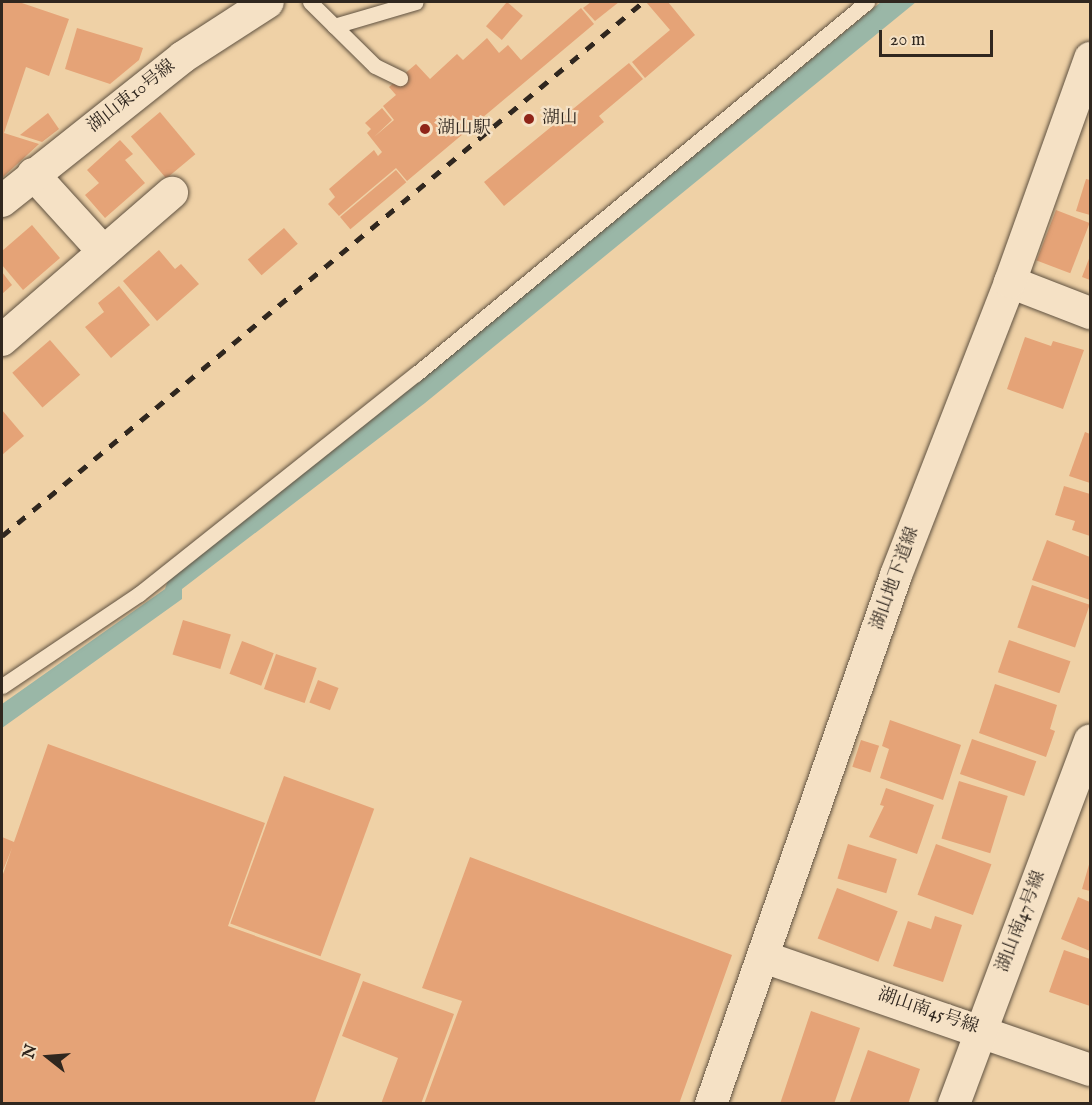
<!DOCTYPE html>
<html>
<head>
<meta charset="utf-8">
<style>
	body { margin:0 }
	#map { position:relative; width:1092px; height:1105px; overflow:hidden; background:#efd1a6; font-family:"IM FELL English","Noto Serif JP",serif }
	div>[style] { position:absolute }
	[style*='--x'] { left:calc(var(--x)*1px); top:calc(var(--y)*1px); width:calc(var(--w)*1px); rotate:calc(var(--a)*1deg) }
	.water>* { inset:0; background:#9ab7a7 }
	.building>* { inset:0; background:#e5a377; transform-origin:0 0 }
	.roads { filter:drop-shadow(0 0 2px #605241) drop-shadow(0 0 2px #605241) }
	.service>* { height:15px; margin:-7.5px; padding:0 7.5px; transform-origin:7.5px; border-radius:7.5px; background:#f5e1c5 }
	.minor>* { height:32px; margin:-16px; padding:0 16px; transform-origin:16px; border-radius:16px; background:#f5e1c5 }
	.rail>* { height:4.5px; margin-top:-2.25px; transform-origin:0; background:repeating-linear-gradient(90deg,#30271f 0 10px,transparent 0 20px) }
	.dots>* { width:16px; height:16px; translate:-50% -50%; box-sizing:border-box; border:3px solid #f5e1c5; border-radius:50% }
	span { translate:-50% -50%; white-space:nowrap; text-align:center; line-height:1.15; -webkit-text-stroke:4.5px #f5e1c5; paint-order:stroke }
	.street-label { font-size:18px; color:#30271f }
	.poi-label { font-size:18px; color:#30271f }
	.left { translate:0 -50%; text-align:left }
	.frame { position:absolute; inset:0; border:3px solid #30271f; pointer-events:none }
	.north { position:absolute; left:18px; top:1027px; width:60px; height:60px; -webkit-text-stroke:4px #f5e1c5; paint-order:stroke; rotate:287deg; font-size:16px; font-weight:700; line-height:24px; text-align:center; color:#30271f }
	.north::after { content:''; display:block; margin:auto; width:21px; height:27px; background:#30271f; clip-path:polygon(50% 0,100% 100%,50% 72%,0 100%) }
	.scale { position:absolute; left:879px; top:30px; width:114px; height:27px; box-sizing:border-box; border:3px solid #30271f; border-top:0; padding-left:8px; font-size:18px; line-height:21px; white-space:nowrap; color:#30271f; -webkit-text-stroke:4px #f5e1c5; paint-order:stroke }
</style>
</head>
<body>
<div id="map">
	<div class="water">
		<div style="clip-path:polygon(881px 2px,916px 2px,425px 403px,182px 589px,182px 599px,2px 728px,2px 704px,165px 589px,170px 574px,417px 383px)"></div>
	</div>
	<div class="building">
		<div style="clip-path:polygon(2px 2px,19px 2px,69px 19px,49px 76px,26px 67px,4px 133px,39px 144px,2px 178px)"></div>
		<div style="left:507px;top:2px;width:21px;height:32px;rotate:41deg"></div>
		<div style="clip-path:polygon(591px 2px,619px 2px,595px 21px,583px 8px)"></div>
		<div style="clip-path:polygon(646px 2px,668px 2px,695px 35px,645px 78px,632px 62px,670px 30px)"></div>
		<div style="clip-path:polygon(581px 8px,594px 24px,407px 181px,396px 168px,339px 216px,328px 204px,335px 197px,329px 189px,374px 150px,378px 156px,382px 152px,367px 133px,371px 129px,365px 123px,382px 108px,392px 120px,374px 137px,394px 120px,383px 106px,396px 95px,389px 87px,416px 64px,430px 79px,457px 54px,463px 60px,487px 38px,499px 53px,508px 45px,521px 60px)"></div>
		<div style="clip-path:polygon(77px 28px,143px 48px,139px 60px,110px 84px,65px 69px)"></div>
		<div style="clip-path:polygon(629px 63px,643px 79px,599px 116px,604px 122px,504px 206px,484px 182px)"></div>
		<div style="left:160px;top:112px;width:55px;height:38px;rotate:50deg"></div>
		<div style="clip-path:polygon(48px 113px,59px 129px,42px 142px,20px 135px)"></div>
		<div style="clip-path:polygon(120px 140px,133px 154px,125px 160px,145px 183px,105px 218px,85px 195px,99px 183px,87px 170px)"></div>
		<div style="left:396px;top:170px;width:16px;height:73px;rotate:50deg"></div>
		<div style="clip-path:polygon(1086px 179px,1090px 180px,1090px 215px,1076px 211px)"></div>
		<div style="left:1056px;top:210px;width:36px;height:54px;rotate:21deg"></div>
		<div style="clip-path:polygon(32px 225px,60px 258px,23px 290px,2px 265px,2px 251px)"></div>
		<div style="left:284px;top:228px;width:21px;height:48px;rotate:49deg"></div>
		<div style="clip-path:polygon(159px 250px,175px 269px,181px 264px,199px 284px,157px 321px,123px 281px)"></div>
		<div style="clip-path:polygon(1090px 256px,1090px 280px,1082px 277px)"></div>
		<div style="clip-path:polygon(2px 272px,12px 285px,2px 294px)"></div>
		<div style="clip-path:polygon(119px 286px,150px 325px,111px 358px,85px 327px,104px 312px,98px 303px)"></div>
		<div style="clip-path:polygon(1025px 337px,1051px 346px,1053px 341px,1084px 350px,1063px 409px,1007px 389px)"></div>
		<div style="left:50px;top:340px;width:46px;height:50px;rotate:49deg"></div>
		<div style="clip-path:polygon(2px 410px,24px 436px,2px 455px)"></div>
		<div style="clip-path:polygon(1085px 432px,1090px 434px,1090px 483px,1069px 476px)"></div>
		<div style="clip-path:polygon(1064px 486px,1090px 494px,1090px 536px,1072px 530px,1075px 521px,1055px 515px)"></div>
		<div style="clip-path:polygon(1047px 540px,1090px 557px,1090px 600px,1032px 580px)"></div>
		<div style="left:1032px;top:585px;width:61px;height:45px;rotate:19deg"></div>
		<div style="left:183px;top:620px;width:50px;height:36px;rotate:17deg"></div>
		<div style="left:1009px;top:640px;width:65px;height:34px;rotate:19deg"></div>
		<div style="left:242px;top:641px;width:34px;height:35px;rotate:21deg"></div>
		<div style="left:276px;top:654px;width:43px;height:37px;rotate:19deg"></div>
		<div style="left:318px;top:680px;width:22px;height:24px;rotate:21deg"></div>
		<div style="clip-path:polygon(995px 684px,1057px 705px,1050px 729px,1055px 731px,1046px 757px,979px 733px)"></div>
		<div style="clip-path:polygon(890px 720px,961px 745px,943px 800px,880px 778px,889px 749px,882px 746px)"></div>
		<div style="left:972px;top:739px;width:68px;height:37px;rotate:19deg"></div>
		<div style="left:861px;top:740px;width:19px;height:28px;rotate:18deg"></div>
		<div style="clip-path:polygon(48px 744px,265px 823px,228px 926px,361px 974px,314px 1104px,2px 1104px,2px 877px,12px 848px,2px 873px,2px 837px,14px 842px)"></div>
		<div style="left:284px;top:776px;width:96px;height:157px;rotate:20deg"></div>
		<div style="left:959px;top:781px;width:51px;height:60px;rotate:17deg"></div>
		<div style="clip-path:polygon(886px 788px,934px 805px,917px 854px,869px 837px,884px 806px,880px 805px)"></div>
		<div style="left:848px;top:844px;width:51px;height:36px;rotate:17deg"></div>
		<div style="left:936px;top:844px;width:59px;height:54px;rotate:20deg"></div>
		<div style="clip-path:polygon(470px 857px,732px 955px,679px 1104px,424px 1104px,462px 1001px,422px 988px)"></div>
		<div style="clip-path:polygon(1090px 861px,1090px 891px,1082px 889px)"></div>
		<div style="left:837px;top:888px;width:65px;height:54px;rotate:21deg"></div>
		<div style="clip-path:polygon(1078px 897px,1090px 902px,1090px 951px,1061px 939px)"></div>
		<div style="clip-path:polygon(935px 916px,962px 925px,943px 982px,893px 966px,908px 921px,931px 929px)"></div>
		<div style="clip-path:polygon(1064px 950px,1090px 959px,1090px 1006px,1049px 992px)"></div>
		<div style="clip-path:polygon(363px 981px,454px 1014px,421px 1104px,381px 1104px,398px 1058px,342px 1036px)"></div>
		<div style="clip-path:polygon(811px 1011px,860px 1028px,834px 1104px,780px 1104px)"></div>
		<div style="clip-path:polygon(868px 1050px,920px 1069px,908px 1104px,849px 1104px)"></div>
	</div>
	<div class="roads">
		<div class="service">
			<div style="--x:310;--y:2;--w:91;--a:44.6"></div>
			<div style="--x:375;--y:66;--w:28;--a:26"></div>
			<div style="--x:334;--y:26;--w:85;--a:-16.3"></div>
			<div style="--x:2;--y:686;--w:165;--a:-33.9"></div>
			<div style="--x:139;--y:594;--w:354;--a:-38.5"></div>
			<div style="--x:416;--y:374;--w:585;--a:-39.52"></div>
		</div>
		<div class="minor">
			<div style="--x:33;--y:174;--w:105;--a:47.7"></div>
			<div style="--x:2;--y:201;--w:231;--a:-38.5"></div>
			<div style="--x:183;--y:57;--w:101;--a:-32.9"></div>
			<div style="--x:1010;--y:282;--w:86;--a:21.2"></div>
			<div style="--x:2;--y:340;--w:225;--a:-40.9"></div>
			<div style="--x:764;--y:957;--w:345;--a:19.1"></div>
			<div style="--x:711;--y:1104;--w:560;--a:-70.72"></div>
			<div style="--x:896;--y:575;--w:314;--a:-68.7"></div>
			<div style="--x:1010;--y:282;--w:238;--a:-70.3"></div>
			<div style="--x:954;--y:1104;--w:388;--a:-69.5"></div>
		</div>
	</div>
	<div class="rail">
		<div style="--x:2;--y:536;--w:834;--a:-39.8"></div>
	</div>
	<div class="dots">
		<div style="left:529px;top:119px;background:#8f2418"></div>
		<div style="left:425px;top:129px;background:#8f2418"></div>
	</div>
	<div class="street-label">
		<span style="left:132px;top:97px;rotate:-38deg">湖山東10号線</span>
		<span style="left:896px;top:579px;rotate:-70deg">湖山地下道線</span>
		<span style="left:1022px;top:922px;rotate:-69deg">湖山南47号線</span>
		<span style="left:928px;top:1012px;rotate:19deg">湖山南45号線</span>
	</div>
	<div class="poi-label">
		<span class="left" style="left:542px;top:119px">湖山</span>
		<span class="left" style="left:437px;top:129px">湖山駅</span>
	</div>
	<div class="frame"></div>
	<div class="north">N</div>
	<div class="scale">20 m</div>
</div>
</body>
</html>
